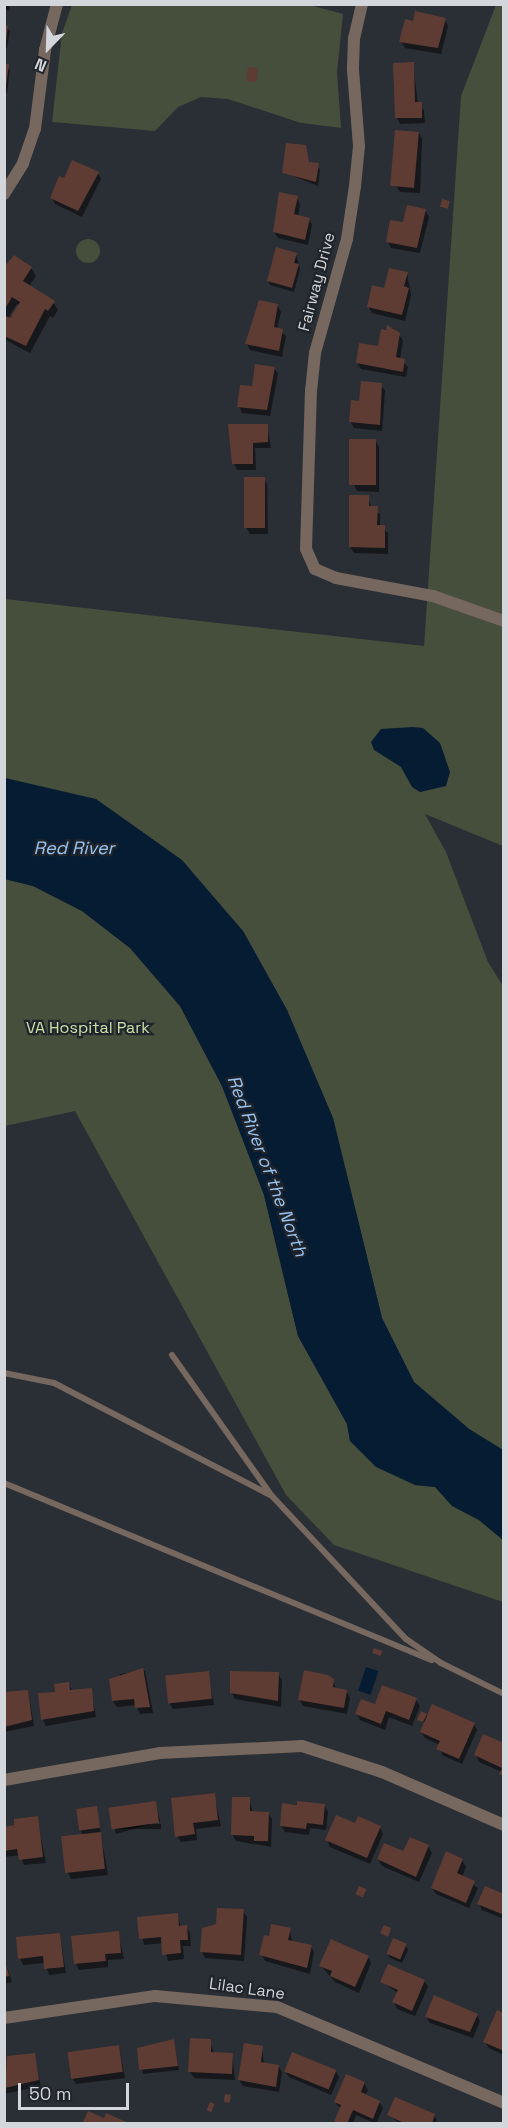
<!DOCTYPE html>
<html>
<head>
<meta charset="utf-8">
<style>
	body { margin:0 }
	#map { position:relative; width:508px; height:2128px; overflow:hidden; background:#2a2e35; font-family:"Space Grotesk",sans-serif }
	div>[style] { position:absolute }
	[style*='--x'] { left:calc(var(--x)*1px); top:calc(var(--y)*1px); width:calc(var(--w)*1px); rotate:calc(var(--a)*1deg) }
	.green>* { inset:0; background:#464e3c }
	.round { border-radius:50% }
	.water>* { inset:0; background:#061c32; transform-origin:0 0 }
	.shadow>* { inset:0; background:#0007; transform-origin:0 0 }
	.building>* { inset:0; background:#5e3c33; transform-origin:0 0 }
	.service>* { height:6px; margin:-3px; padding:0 3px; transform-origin:3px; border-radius:3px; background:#76675f }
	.minor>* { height:12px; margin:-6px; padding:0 6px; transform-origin:6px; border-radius:6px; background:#76675f }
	span { translate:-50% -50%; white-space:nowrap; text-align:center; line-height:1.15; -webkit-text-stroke:4.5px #20242b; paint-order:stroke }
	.street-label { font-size:16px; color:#d3d6da }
	.park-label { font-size:16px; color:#cae2a8 }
	.water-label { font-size:18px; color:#98c4f3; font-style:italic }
	.frame { position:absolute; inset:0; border:6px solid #d3d6da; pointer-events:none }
	.north { position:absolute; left:18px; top:18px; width:60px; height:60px; -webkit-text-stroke:4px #20242b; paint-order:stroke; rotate:203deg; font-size:16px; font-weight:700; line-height:24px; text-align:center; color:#d3d6da }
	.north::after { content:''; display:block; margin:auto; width:21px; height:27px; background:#d3d6da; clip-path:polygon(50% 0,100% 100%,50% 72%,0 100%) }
	.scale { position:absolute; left:18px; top:2083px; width:111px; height:27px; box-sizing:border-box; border:3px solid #d3d6da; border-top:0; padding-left:8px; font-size:18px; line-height:21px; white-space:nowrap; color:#d3d6da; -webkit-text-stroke:4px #20242b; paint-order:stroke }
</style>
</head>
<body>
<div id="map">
	<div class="green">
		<div style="clip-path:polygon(306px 4px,343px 14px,337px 72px,341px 128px,301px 123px,228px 99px,201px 97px,178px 107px,155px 131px,52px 122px,62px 33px,72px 5px)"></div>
		<div style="clip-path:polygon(496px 5px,503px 5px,503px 846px,425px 814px,446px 852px,488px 962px,503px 986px,503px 1450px,469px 1429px,414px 1382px,382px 1318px,333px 1118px,287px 1010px,243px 931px,5px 778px,5px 599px,424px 646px,461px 96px)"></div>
		<div class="round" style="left:76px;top:239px;width:24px;height:24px"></div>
		<div style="clip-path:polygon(4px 879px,33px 886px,82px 911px,130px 948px,180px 1006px,222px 1086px,264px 1195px,298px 1336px,347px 1424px,350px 1441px,415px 1485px,435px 1487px,452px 1505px,479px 1520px,503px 1540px,503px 1602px,334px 1545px,286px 1495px,75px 1111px,5px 1126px)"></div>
	</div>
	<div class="water">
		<div style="clip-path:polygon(413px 727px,423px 728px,440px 743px,450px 772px,446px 786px,420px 792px,412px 787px,401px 767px,374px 750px,371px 742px,381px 729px)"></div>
		<div style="clip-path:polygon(5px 778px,96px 799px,182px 860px,243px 931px,287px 1010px,333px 1118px,382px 1318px,414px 1382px,469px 1429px,503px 1450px,503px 1540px,479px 1520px,452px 1506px,435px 1487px,415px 1485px,376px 1467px,350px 1441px,347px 1424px,298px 1336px,264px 1195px,222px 1086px,180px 1006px,130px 948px,82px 911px,33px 886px,5px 879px)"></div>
		<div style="left:366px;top:1667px;width:13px;height:25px;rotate:18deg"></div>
	</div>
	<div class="shadow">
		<div style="clip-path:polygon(7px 4px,10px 8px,9px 11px,4px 9px)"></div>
		<div style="clip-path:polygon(445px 20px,448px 26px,441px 54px,405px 48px,401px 42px,414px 23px)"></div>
		<div style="clip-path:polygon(4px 26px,10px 31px,7px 48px,4px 48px)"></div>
		<div style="clip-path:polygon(413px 63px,418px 104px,424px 110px,425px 123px,400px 124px,397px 118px,395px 64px)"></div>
		<div style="clip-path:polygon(4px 65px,10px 70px,7px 93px,4px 93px)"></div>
		<div style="clip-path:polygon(419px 133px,422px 139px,420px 193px,400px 192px,396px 186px)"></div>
		<div style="clip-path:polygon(306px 155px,310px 164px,320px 169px,318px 186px,283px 172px)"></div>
		<div style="clip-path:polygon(98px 173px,101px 179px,82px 217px,55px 204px,52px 198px,65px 180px)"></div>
		<div style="clip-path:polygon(280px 194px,297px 198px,300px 204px,298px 216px,309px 219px,312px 225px,308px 245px,278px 238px,274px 232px)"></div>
		<div style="clip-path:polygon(425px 210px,429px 217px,420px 253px,391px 248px,388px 242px)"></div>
		<div style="clip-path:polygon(296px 254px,300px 269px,294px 292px,270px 285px,268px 281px)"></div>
		<div style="clip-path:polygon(14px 257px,31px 268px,36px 276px,29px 286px,53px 302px,58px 310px,53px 318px,50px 316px,30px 353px,4px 339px,4px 324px,20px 306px,17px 304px,4px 324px,4px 270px)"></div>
		<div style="clip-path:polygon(407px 273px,411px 295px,405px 321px,372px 313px,368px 306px)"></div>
		<div style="clip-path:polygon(277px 305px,281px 312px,277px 329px,286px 336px,282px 357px,250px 350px,247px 344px)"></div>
		<div style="clip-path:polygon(393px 328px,403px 340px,400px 359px,408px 367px,406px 377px,361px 369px,357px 363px,379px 348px,382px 330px)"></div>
		<div style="clip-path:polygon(274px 368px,278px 374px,270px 416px,242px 413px,239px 406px)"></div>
		<div style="clip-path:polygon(381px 385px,385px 391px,382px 431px,354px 428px,350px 421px)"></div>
		<div style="clip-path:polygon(267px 426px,271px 448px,255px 448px,256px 470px,237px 470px,234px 463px)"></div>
		<div style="clip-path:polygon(375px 440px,379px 447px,379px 492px,357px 491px,354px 485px)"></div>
		<div style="clip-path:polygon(264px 478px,267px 485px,268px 534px,250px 534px,246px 527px)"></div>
		<div style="clip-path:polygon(368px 497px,371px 507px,380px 514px,380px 526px,388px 533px,388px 554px,354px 553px,350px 547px)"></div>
		<div style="clip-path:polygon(145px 1671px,153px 1713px,140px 1714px,136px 1705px,117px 1707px,113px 1701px,120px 1674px)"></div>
		<div style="clip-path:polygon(208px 1672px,214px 1705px,173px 1709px,169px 1703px)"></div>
		<div style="clip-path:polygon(278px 1674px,282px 1680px,281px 1707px,235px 1699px,232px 1693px)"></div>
		<div style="clip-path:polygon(333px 1680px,336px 1689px,346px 1691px,350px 1698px,347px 1714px,303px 1706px,299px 1699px)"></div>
		<div style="clip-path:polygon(68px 1684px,72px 1690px,91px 1690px,96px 1717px,46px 1726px,43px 1720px,56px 1693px)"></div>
		<div style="clip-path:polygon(28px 1691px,34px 1726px,4px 1732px,4px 1694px)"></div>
		<div style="clip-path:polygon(416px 1700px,420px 1706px,412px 1726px,389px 1717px,385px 1730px,360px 1720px,357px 1714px,375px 1706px)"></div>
		<div style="clip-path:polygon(426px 1715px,474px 1724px,477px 1730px,462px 1764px,442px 1755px,440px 1745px,425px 1738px,421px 1732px,425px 1723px,419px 1720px)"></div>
		<div style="clip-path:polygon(504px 1745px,504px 1779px,502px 1772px,479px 1762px,476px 1755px)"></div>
		<div style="clip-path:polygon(214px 1794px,221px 1826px,196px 1829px,197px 1840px,181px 1842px,177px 1836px)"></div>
		<div style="clip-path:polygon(249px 1799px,253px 1812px,268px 1813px,272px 1819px,271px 1847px,236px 1841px,232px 1834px)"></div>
		<div style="left:155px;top:1803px;width:19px;height:46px;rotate:74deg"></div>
		<div style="clip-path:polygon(284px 1804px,325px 1806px,328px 1812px,326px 1830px,310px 1828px,309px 1835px,285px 1832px,281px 1826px)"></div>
		<div style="clip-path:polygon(96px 1807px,108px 1875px,71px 1879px,68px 1873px,83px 1835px,80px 1830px)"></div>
		<div style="clip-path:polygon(37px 1817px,46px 1863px,24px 1865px,20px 1855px,4px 1857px,4px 1828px)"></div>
		<div style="left:161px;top:1824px;width:5px;height:48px;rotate:90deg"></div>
		<div style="clip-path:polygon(356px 1825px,380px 1827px,383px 1834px,370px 1864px,330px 1847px,327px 1840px)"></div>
		<div style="clip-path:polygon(428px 1846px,432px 1853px,419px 1882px,382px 1866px,378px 1859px)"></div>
		<div style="clip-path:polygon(462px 1860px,466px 1867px,462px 1877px,478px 1888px,469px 1908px,436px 1894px,432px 1888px)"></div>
		<div style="clip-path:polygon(504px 1895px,504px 1919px,482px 1910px,479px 1904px)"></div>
		<div style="clip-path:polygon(243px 1911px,247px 1917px,244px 1961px,205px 1958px,202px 1952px,210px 1925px,217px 1925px)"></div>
		<div style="clip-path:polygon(177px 1915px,181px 1927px,186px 1926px,190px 1933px,191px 1946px,183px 1946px,184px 1959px,168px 1961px,163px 1943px,144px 1945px,139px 1918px)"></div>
		<div style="clip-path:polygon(290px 1930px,292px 1942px,311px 1946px,314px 1952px,310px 1974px,265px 1961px,261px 1954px,270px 1937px)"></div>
		<div style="clip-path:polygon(118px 1933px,124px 1959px,108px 1960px,108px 1967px,79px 1970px,76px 1964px)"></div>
		<div style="clip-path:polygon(60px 1934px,66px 1973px,49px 1975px,45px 1963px,23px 1965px,20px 1958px)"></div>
		<div style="clip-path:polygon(406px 1946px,408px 1950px,402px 1963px,390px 1958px,388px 1954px)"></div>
		<div style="clip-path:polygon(368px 1957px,371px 1963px,359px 1993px,335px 1982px,321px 1966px)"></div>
		<div style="clip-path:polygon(4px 1959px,12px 1982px,4px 1984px)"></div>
		<div style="clip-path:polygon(424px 1981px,428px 1987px,415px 2016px,397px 2009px,394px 2002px,398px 1993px,382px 1982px)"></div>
		<div style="clip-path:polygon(504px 2014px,504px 2055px,489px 2048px,485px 2042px)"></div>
		<div style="clip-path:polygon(477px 2015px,480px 2021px,473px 2038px,430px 2023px,426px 2017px)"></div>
		<div style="clip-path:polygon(174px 2041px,179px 2070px,143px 2074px,139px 2049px)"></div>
		<div style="clip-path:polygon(210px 2041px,214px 2054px,232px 2055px,235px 2080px,194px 2078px,190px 2072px)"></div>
		<div style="clip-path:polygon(119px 2046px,125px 2078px,76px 2084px,72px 2078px)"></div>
		<div style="clip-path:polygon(262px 2048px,264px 2064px,278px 2066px,282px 2072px,279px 2092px,243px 2086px,239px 2080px)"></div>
		<div style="clip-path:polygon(34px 2055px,41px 2086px,4px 2094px,4px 2066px)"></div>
		<div style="clip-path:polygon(285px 2071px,336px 2071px,339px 2077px,331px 2095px,289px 2077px)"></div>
		<div style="clip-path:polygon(364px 2083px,368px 2090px,365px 2096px,379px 2102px,383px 2108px,376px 2124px,356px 2115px,353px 2124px,337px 2124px,341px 2109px,335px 2102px)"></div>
		<div style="clip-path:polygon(389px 2115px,434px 2116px,437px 2120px,435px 2124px,401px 2124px)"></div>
	</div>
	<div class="building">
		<div style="clip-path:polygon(415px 11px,446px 18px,438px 48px,399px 42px,405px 19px,413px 21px)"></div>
		<div style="clip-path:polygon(4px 25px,8px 26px,6px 42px,4px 42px)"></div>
		<div style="clip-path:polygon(414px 62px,415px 102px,422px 102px,422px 118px,395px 118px,393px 63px)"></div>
		<div style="clip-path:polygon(4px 64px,9px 64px,6px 86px,4px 86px)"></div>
		<div style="left:248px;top:67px;width:10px;height:14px;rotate:6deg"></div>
		<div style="left:395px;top:130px;width:24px;height:56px;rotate:5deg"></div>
		<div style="clip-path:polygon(286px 143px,306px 145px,309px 162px,319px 163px,316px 182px,282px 173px)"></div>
		<div style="clip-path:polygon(72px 160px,99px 172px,78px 211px,50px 198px,59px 176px,64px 178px)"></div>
		<div style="clip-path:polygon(279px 192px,298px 196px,294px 214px,310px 218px,305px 240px,273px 232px)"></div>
		<div style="left:442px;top:199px;width:8px;height:8px;rotate:14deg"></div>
		<div style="clip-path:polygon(407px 205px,426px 209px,417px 248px,386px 242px,390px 220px,403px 222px)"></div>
		<div style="clip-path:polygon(276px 247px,297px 253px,294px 263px,299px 264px,292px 288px,267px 281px)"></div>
		<div style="clip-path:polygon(14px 255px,32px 267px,23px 281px,55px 301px,48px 311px,45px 309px,26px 346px,4px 336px,4px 315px,10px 318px,20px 302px,12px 297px,5px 309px,5px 266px)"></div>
		<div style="clip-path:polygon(389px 268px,408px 272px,404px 286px,409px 288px,402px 315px,367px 307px,372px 285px,384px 288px)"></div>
		<div style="clip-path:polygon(259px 300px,278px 304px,274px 327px,283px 329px,279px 351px,245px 344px)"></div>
		<div style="clip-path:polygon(387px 325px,400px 333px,396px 357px,405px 359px,403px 372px,356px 363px,359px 343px,378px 346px,381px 329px,386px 330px)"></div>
		<div style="clip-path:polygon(255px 364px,275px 367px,267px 410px,237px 407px,240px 385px,252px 386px)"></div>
		<div style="clip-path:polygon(361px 381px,382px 383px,380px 425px,349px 422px,351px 400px,359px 401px)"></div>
		<div style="clip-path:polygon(228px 424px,268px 424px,268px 442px,253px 443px,253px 464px,232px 464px)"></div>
		<div style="left:349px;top:439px;width:27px;height:46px"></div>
		<div style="left:244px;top:477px;width:21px;height:51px"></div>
		<div style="clip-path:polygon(349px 495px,369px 495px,369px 506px,378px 506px,377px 525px,385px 525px,385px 548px,349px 547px)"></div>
		<div style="left:374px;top:1648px;width:9px;height:5px;rotate:21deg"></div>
		<div style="clip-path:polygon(143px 1668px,150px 1707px,135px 1708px,134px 1699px,112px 1701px,109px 1679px)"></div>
		<div style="clip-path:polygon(304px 1670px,328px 1675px,334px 1679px,333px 1687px,347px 1690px,344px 1708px,298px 1700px)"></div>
		<div style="left:209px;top:1671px;width:28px;height:44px;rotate:84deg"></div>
		<div style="clip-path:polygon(230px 1671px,279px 1672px,278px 1701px,230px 1693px)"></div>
		<div style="clip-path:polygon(69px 1682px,70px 1690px,92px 1688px,94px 1711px,41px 1720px,38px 1693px,55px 1692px,54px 1684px)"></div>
		<div style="clip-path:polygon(382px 1685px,417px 1698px,409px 1720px,386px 1711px,381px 1724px,355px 1714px,361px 1699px,375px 1704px)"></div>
		<div style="clip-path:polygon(28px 1690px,32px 1720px,4px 1727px,4px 1692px)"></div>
		<div style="clip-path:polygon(432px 1704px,475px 1723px,459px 1759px,436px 1749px,440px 1741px,420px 1732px)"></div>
		<div style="clip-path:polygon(421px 1711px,427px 1714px,423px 1722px,417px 1720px)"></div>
		<div style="clip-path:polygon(483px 1734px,504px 1743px,504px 1776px,499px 1774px,502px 1768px,474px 1755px)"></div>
		<div style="clip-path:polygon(215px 1793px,218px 1820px,193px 1823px,195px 1834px,175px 1837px,171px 1798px)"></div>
		<div style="clip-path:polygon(232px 1797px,250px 1797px,250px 1811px,269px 1812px,268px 1841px,254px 1841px,254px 1836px,231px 1835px)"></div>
		<div style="left:156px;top:1801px;width:22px;height:48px;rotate:82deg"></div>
		<div style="clip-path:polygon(297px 1801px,325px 1804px,323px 1825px,307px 1823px,306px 1829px,280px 1826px,282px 1803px,297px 1805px)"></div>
		<div style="left:97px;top:1806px;width:22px;height:21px;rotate:82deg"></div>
		<div style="clip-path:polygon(336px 1815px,355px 1823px,358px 1816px,381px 1826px,367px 1858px,325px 1840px)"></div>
		<div style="clip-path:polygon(38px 1816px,43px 1857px,19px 1860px,17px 1849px,4px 1851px,4px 1827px,14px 1825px,14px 1819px)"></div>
		<div style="left:101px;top:1832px;width:37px;height:40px;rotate:84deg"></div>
		<div style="clip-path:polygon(410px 1837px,429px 1845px,416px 1877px,377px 1859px,384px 1843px,403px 1851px)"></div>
		<div style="clip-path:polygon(446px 1851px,463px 1859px,457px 1873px,475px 1881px,466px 1903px,431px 1888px)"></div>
		<div style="left:359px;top:1886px;width:8px;height:9px;rotate:23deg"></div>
		<div style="clip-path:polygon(485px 1886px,504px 1894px,504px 1915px,477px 1904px)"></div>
		<div style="clip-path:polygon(217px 1908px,244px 1909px,241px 1955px,200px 1952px,202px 1928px,216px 1924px)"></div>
		<div style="clip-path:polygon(178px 1913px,179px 1926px,187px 1925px,188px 1940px,180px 1940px,181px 1953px,162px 1955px,161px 1937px,139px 1939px,137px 1917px)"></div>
		<div style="clip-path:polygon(271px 1924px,291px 1928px,288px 1940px,312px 1945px,307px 1968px,259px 1955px,264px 1935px,269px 1936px)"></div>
		<div style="clip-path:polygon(384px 1925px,391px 1928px,388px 1937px,380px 1933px)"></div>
		<div style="clip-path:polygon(119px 1931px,121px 1953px,105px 1954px,106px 1961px,74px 1964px,71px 1936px)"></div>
		<div style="clip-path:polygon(60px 1933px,64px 1967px,44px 1969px,43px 1956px,18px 1959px,16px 1937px)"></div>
		<div style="left:393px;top:1938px;width:15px;height:17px;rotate:23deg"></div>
		<div style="clip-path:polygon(331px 1939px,369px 1956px,355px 1987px,330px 1976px,332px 1971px,319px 1966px)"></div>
		<div style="clip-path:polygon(5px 1960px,9px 1976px,5px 1977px)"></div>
		<div style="clip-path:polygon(388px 1964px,425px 1980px,412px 2011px,392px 2002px,398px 1990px,380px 1982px)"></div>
		<div style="clip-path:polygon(434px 1995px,478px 2014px,470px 2032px,425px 2017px)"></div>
		<div style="clip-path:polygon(497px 2010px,504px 2013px,504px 2051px,483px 2042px)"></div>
		<div style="clip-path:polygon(190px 2038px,211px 2039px,211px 2052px,233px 2053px,232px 2074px,188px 2072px)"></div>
		<div style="clip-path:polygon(174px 2039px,178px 2066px,139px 2070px,137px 2048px)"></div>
		<div style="clip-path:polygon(244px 2043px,263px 2046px,261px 2062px,279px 2065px,276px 2087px,238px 2080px)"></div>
		<div style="left:119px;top:2045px;width:27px;height:52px;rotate:82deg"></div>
		<div style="left:292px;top:2052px;width:48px;height:21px;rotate:22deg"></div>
		<div style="clip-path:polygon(35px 2053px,39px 2080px,5px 2088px,7px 2056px)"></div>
		<div style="clip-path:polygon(346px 2074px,365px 2082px,361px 2092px,380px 2101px,373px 2119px,353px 2110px,347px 2124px,334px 2122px,341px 2105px,334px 2102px)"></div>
		<div style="left:225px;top:2094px;width:6px;height:8px;rotate:9deg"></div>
		<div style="clip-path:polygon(395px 2097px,435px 2114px,432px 2124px,406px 2124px,387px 2115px)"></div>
		<div style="left:210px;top:2102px;width:5px;height:9px;rotate:22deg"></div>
		<div style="clip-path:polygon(88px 2111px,104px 2118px,106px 2113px,131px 2124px,82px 2124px)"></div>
	</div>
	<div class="service">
		<div style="--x:172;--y:1355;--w:173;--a:54.7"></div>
		<div style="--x:272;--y:1496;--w:196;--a:46.9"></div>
		<div style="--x:406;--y:1639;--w:42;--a:34.4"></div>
		<div style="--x:441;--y:1663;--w:70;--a:26.2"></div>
		<div style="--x:4;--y:1373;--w:51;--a:11.3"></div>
		<div style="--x:54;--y:1383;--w:243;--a:27.4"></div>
		<div style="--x:4;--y:1483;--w:463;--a:22.5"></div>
	</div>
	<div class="minor">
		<div style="--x:362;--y:4;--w:35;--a:103"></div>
		<div style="--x:354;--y:38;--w:32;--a:92"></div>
		<div style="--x:353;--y:70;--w:76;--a:85.5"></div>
		<div style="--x:359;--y:146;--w:40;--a:95.7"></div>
		<div style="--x:355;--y:186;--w:54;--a:98.6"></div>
		<div style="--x:347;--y:239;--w:118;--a:105.7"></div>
		<div style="--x:315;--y:353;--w:37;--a:96"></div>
		<div style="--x:311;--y:390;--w:159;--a:91.8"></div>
		<div style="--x:306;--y:549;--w:22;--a:66"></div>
		<div style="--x:315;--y:569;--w:23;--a:23"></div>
		<div style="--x:336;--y:578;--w:99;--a:10.5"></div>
		<div style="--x:433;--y:596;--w:75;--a:19.4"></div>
		<div style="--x:4;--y:194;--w:36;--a:-58"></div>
		<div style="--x:23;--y:163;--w:36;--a:-71"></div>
		<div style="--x:35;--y:129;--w:80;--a:-82.8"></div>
		<div style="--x:45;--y:50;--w:48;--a:-75.4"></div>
		<div style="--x:4;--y:1780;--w:158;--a:-9.8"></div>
		<div style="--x:160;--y:1753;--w:142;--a:-2.8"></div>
		<div style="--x:302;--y:1746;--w:84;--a:18"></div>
		<div style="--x:382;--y:1772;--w:133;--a:23.5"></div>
		<div style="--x:4;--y:2018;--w:153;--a:-8.3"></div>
		<div style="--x:155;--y:1996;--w:122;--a:5.2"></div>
		<div style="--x:277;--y:2007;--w:246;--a:22.9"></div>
	</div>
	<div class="street-label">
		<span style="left:317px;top:282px;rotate:-75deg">Fairway Drive</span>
		<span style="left:247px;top:1989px;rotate:8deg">Lilac Lane</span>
	</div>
	<div class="park-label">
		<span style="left:88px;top:1028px">VA Hospital Park</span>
	</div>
	<div class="water-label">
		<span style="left:74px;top:848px">Red River</span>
		<span style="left:267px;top:1166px;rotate:69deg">Red River of the North</span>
	</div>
	<div class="frame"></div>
	<div class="north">N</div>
	<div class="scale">50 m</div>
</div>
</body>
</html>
